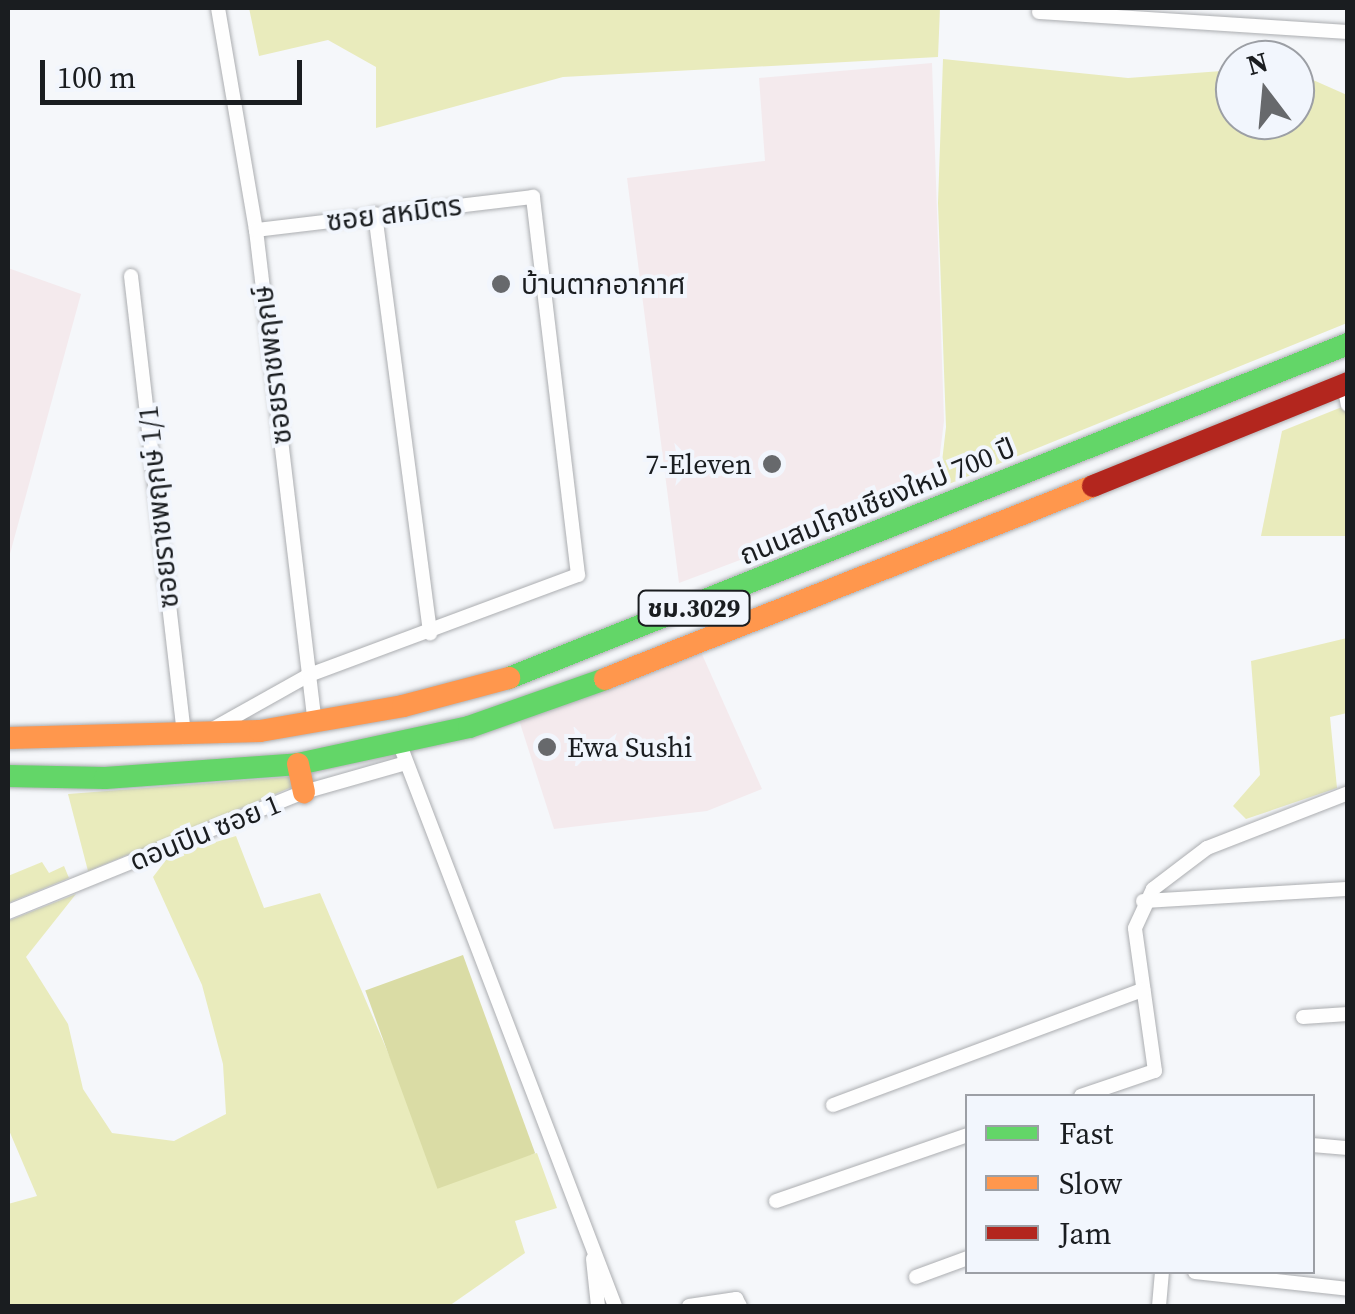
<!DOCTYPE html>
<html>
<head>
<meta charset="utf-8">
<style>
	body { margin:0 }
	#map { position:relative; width:1355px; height:1314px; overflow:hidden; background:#f5f7fa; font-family:"Source Serif 4","Noto Sans Thai",serif }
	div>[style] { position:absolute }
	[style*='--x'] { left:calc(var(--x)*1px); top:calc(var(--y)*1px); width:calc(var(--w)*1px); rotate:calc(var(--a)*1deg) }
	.commercial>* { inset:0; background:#f4eaed }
	.green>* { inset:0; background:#e9ebbc }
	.forest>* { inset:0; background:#dadca5; transform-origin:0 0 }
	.roads { filter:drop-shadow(0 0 2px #acaeb1) drop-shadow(0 0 2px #acaeb1) }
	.street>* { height:14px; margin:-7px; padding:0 7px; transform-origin:7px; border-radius:7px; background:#fefefe }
	.fast>* { height:22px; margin:-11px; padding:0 11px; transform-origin:11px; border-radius:11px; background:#63d668 }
	.slow>* { height:22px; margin:-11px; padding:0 11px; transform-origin:11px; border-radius:11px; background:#ff974d }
	.jam>* { height:22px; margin:-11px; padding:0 11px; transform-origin:11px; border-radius:11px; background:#b3261e }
	.dots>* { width:28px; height:28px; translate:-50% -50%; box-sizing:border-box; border:5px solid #f2f6fd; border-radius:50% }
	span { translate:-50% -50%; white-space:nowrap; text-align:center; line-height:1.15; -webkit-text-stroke:8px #f2f6fd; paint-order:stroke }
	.shield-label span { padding:2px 8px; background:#f2f6fd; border:2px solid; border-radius:8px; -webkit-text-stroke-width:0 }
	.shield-label { font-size:25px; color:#1a1d20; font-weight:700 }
	.street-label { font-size:28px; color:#1a1d20 }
	.poi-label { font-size:28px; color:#1a1d20 }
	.left { translate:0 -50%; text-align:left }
	.right { translate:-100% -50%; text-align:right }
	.frame { position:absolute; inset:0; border:10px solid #1a1d20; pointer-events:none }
	.legend { position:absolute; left:965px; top:1094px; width:350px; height:180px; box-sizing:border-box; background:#f2f6fd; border:2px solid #9c9fa5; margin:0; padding:12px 18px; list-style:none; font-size:30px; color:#1a1d20 }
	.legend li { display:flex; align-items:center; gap:20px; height:50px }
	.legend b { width:50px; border:2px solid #9c9fa5 }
	.north { position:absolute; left:1215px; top:40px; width:100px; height:100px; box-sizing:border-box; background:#f2f6fd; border:2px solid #9c9fa5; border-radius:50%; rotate:344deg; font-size:28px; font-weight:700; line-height:40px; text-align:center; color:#1a1d20 }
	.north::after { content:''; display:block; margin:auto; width:35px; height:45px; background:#67696c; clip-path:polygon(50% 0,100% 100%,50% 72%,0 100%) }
	.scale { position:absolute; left:40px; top:60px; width:262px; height:45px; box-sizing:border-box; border:5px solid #1a1d20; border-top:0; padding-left:12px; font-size:30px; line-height:35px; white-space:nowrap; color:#1a1d20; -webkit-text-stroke:8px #f2f6fd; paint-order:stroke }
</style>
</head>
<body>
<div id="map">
	<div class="commercial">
		<div style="clip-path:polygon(932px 63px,944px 421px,936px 486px,679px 583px,627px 178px,765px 161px,759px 78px)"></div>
		<div style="clip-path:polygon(8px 268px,81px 294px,8px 561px)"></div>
		<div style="clip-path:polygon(701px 652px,762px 789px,707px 811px,554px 829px,519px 720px)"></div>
	</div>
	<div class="green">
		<div style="clip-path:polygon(249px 8px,940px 8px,938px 57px,563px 77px,376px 128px,376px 67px,328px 40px,259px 56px)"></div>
		<div style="clip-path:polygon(943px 59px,1128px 78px,1235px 70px,1235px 120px,1295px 120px,1295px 72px,1347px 95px,1347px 323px,939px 488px,946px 427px,938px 203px)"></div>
		<div style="clip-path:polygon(1347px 405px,1347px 536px,1261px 536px,1282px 431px)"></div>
		<div style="clip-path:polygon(1347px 638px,1347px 713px,1330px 717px,1337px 788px,1246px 819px,1233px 806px,1260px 775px,1251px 661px)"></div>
		<div style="clip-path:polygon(289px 777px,292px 787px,88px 871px,68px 794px)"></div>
		<div style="clip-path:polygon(236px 836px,264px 908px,320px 893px,441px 1177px,537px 1153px,557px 1208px,515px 1221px,525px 1253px,449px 1306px,8px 1306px,8px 1204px,37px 1196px,8px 1128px,8px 921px,76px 894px,26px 957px,68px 1024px,83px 1089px,112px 1133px,174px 1141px,226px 1114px,223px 1064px,202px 985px,153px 877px,169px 856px)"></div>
		<div style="clip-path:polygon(42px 862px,49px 873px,64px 866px,69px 878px,8px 903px,8px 876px)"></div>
	</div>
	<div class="forest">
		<div style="left:463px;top:955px;width:211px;height:104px;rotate:70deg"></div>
	</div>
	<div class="roads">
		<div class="street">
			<div style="--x:218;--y:8;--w:225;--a:80.3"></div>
			<div style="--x:256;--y:230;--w:498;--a:83.2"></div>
			<div style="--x:1039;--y:12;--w:310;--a:3.7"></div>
			<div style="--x:375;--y:214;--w:423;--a:82.5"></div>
			<div style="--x:131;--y:276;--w:464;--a:83.4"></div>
			<div style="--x:1344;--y:385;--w:20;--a:79"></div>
			<div style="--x:211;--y:730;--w:112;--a:-29.3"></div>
			<div style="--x:309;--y:675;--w:287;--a:-20.4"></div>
			<div style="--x:578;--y:575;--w:381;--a:-96.8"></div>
			<div style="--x:533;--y:197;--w:279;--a:173.2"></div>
			<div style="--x:400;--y:745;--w:601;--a:69.03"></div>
			<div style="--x:1143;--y:901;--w:205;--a:-3.4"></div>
			<div style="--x:8;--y:912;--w:319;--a:-22.1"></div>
			<div style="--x:304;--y:792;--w:106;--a:-15.9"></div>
			<div style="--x:1303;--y:1017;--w:45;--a:-3.8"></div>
			<div style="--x:1081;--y:1096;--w:78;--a:-18.7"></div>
			<div style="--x:1155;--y:1071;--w:144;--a:-98"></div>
			<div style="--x:1135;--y:928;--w:43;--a:-65.2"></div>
			<div style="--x:1153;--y:889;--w:68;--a:-37.2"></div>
			<div style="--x:1207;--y:848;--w:151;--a:-21.3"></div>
			<div style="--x:833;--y:1105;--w:331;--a:-20.4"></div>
			<div style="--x:1312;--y:1145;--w:36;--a:5"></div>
			<div style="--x:776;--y:1201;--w:203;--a:-19"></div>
			<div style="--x:593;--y:1259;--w:47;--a:83.9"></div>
			<div style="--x:1195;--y:1272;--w:154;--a:6.3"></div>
			<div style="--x:916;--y:1277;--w:55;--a:-20.1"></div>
			<div style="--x:689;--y:1306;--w:48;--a:-8.5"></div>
			<div style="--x:736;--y:1299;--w:8;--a:60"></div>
			<div style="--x:1159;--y:1306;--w:34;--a:-85"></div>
		</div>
		<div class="fast">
			<div style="--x:509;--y:678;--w:903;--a:-21.71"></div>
			<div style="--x:8;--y:776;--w:97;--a:1.2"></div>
			<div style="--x:105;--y:778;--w:194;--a:-4.1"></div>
			<div style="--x:298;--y:764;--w:175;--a:-12.2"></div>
			<div style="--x:469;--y:727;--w:144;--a:-19.4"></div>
		</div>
		<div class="slow">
			<div style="--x:605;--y:679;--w:525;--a:-21.58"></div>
			<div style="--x:8;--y:738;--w:252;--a:-1.6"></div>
			<div style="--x:260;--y:731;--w:145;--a:-9.9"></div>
			<div style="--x:403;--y:706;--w:110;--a:-14.8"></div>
			<div style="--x:298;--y:764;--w:29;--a:78"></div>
		</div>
		<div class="jam">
			<div style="--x:1093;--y:486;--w:275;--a:-22"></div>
		</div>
	</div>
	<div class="dots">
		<div style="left:501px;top:284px;background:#67696c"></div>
		<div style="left:772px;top:464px;background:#67696c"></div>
		<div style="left:547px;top:747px;background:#67696c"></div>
	</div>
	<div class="shield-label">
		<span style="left:694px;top:608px">ชม.3029</span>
	</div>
	<div class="street-label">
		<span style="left:394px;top:213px;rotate:-7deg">ซอย สหมิตร</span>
		<span style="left:272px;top:365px;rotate:-97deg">ซอยราชพฤกษ์</span>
		<span style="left:877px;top:501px;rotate:-22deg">ถนนสมโภชเชียงใหม่ 700 ปี</span>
		<span style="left:158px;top:507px;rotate:-96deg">ซอยราชพฤกษ์ 1/1</span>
		<span style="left:205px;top:832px;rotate:-22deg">ดอนปิน ซอย 1</span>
	</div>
	<div class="poi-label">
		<span class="left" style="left:521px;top:284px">บ้านตากอากาศ</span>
		<span class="right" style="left:752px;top:464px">7-Eleven</span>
		<span class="left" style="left:567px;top:747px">Ewa Sushi</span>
	</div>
	<div class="frame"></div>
	<ul class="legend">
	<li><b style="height:12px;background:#63d668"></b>Fast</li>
	<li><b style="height:12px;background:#ff974d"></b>Slow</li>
	<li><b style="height:12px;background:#b3261e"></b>Jam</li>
	</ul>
	<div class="north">N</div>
	<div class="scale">100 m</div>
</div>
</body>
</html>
